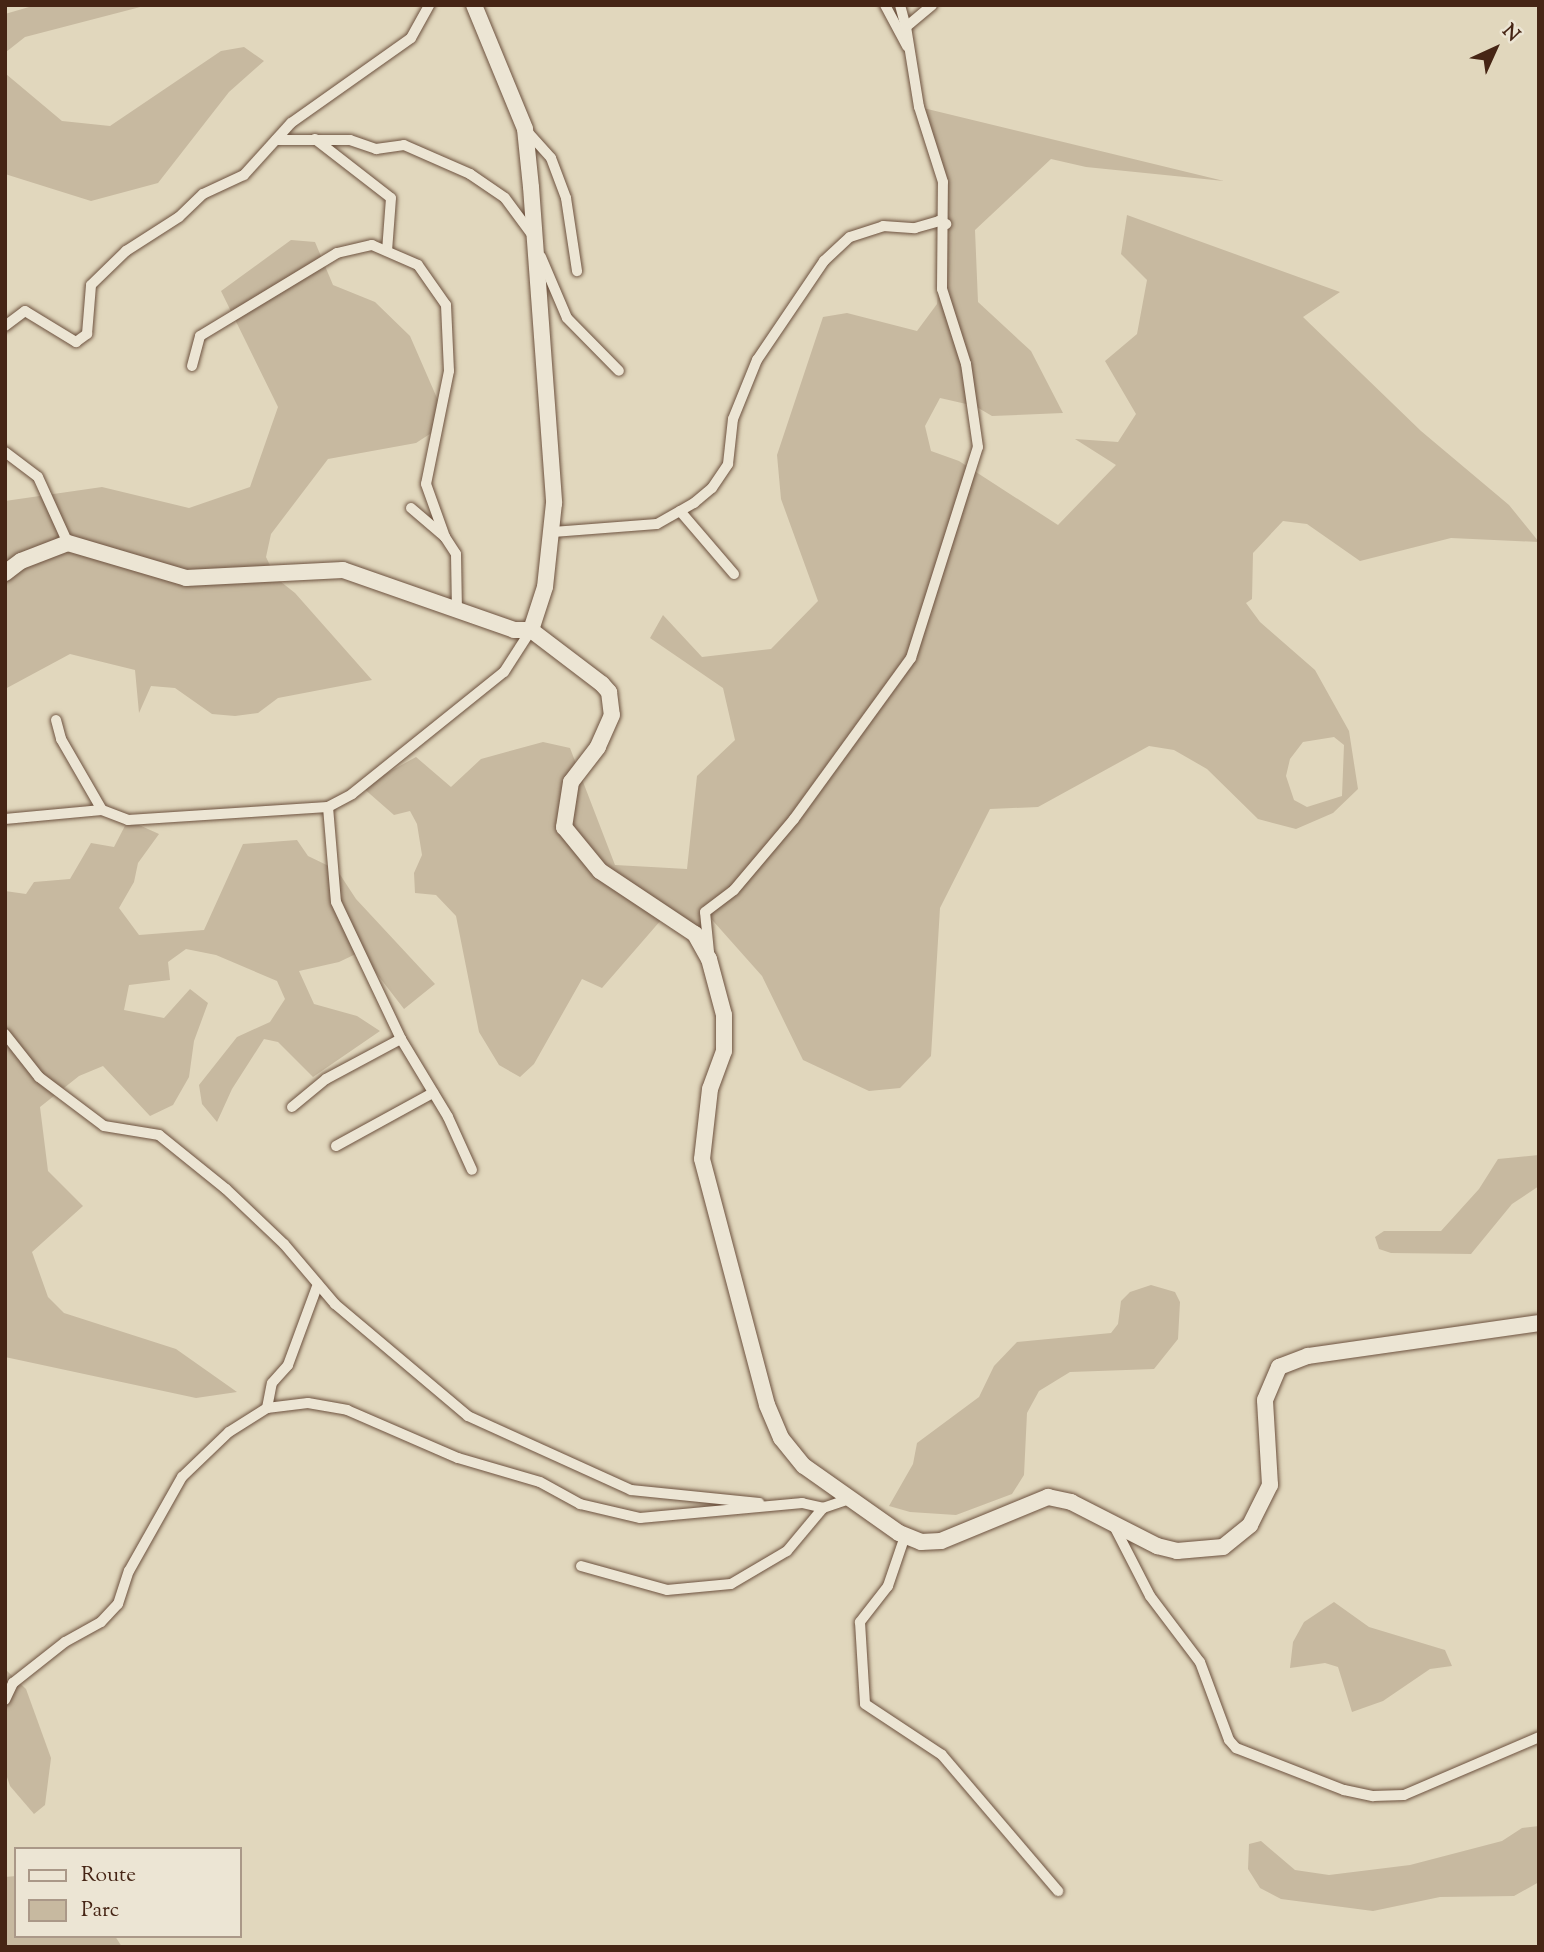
<!DOCTYPE html>
<html>
<head>
<meta charset="utf-8">
<style>
	body { margin:0 }
	#map { position:relative; width:1544px; height:1952px; overflow:hidden; background:#e1d7bd; font-family:"Sorts Mill Goudy",serif }
	div>[style] { position:absolute }
	[style*='--x'] { left:calc(var(--x)*1px); top:calc(var(--y)*1px); width:calc(var(--w)*1px); rotate:calc(var(--a)*1deg) }
	.green>* { inset:0; background:#c7b9a0 }
	.roads { filter:drop-shadow(0 0 2px #6d523f) drop-shadow(0 0 2px #6d523f) }
	.street>* { height:10px; margin:-5px; padding:0 5px; transform-origin:5px; border-radius:5px; background:#ece5d4 }
	.secondary>* { height:16px; margin:-8px; padding:0 8px; transform-origin:8px; border-radius:8px; background:#ece5d4 }
	span { translate:-50% -50%; white-space:nowrap; text-align:center; line-height:1.15; -webkit-text-stroke:5px #ece5d4; paint-order:stroke }
	.frame { position:absolute; inset:0; border:7px solid #462515; pointer-events:none }
	.legend { position:absolute; left:14px; top:1847px; width:228px; height:91px; box-sizing:border-box; background:#ece5d4; border:2px solid #aa9888; margin:0; padding:9px 12px; list-style:none; font-size:21px; color:#462515 }
	.legend li { display:flex; align-items:center; gap:14px; height:35px }
	.legend b { width:35px; border:2px solid #aa9888 }
	.north { position:absolute; left:1460px; top:14px; width:70px; height:70px; -webkit-text-stroke:5px #ece5d4; paint-order:stroke; rotate:45deg; font-size:19px; font-weight:700; line-height:28px; text-align:center; color:#462515 }
	.north::after { content:''; display:block; margin:auto; width:24px; height:32px; background:#462515; clip-path:polygon(50% 0,100% 100%,50% 72%,0 100%) }
</style>
</head>
<body>
<div id="map">
	<div class="green">
		<div style="clip-path:polygon(36px 5px,148px 5px,25px 37px,6px 52px,6px 74px,62px 121px,110px 126px,221px 51px,244px 47px,264px 61px,229px 92px,158px 183px,91px 201px,5px 174px,5px 14px)"></div>
		<div style="clip-path:polygon(evenodd,919px 107px,1224px 181px,1086px 167px,1051px 159px,975px 230px,978px 302px,1031px 351px,1063px 413px,992px 416px,975px 406px,940px 398px,925px 426px,931px 451px,959px 461px,1058px 525px,1116px 465px,1075px 439px,1118px 442px,1136px 414px,1105px 361px,1137px 334px,1147px 280px,1121px 254px,1127px 215px,1340px 292px,1303px 317px,1421px 431px,1509px 505px,1539px 542px,1451px 538px,1360px 561px,1307px 524px,1283px 521px,1253px 553px,1252px 599px,1246px 603px,1260px 622px,1315px 670px,1349px 731px,1358px 789px,1333px 813px,1296px 829px,1258px 819px,1207px 769px,1174px 750px,1149px 746px,1038px 807px,990px 809px,940px 908px,931px 1056px,900px 1088px,869px 1091px,803px 1060px,762px 976px,706px 913px,709px 959px,668px 912px,602px 988px,582px 979px,534px 1064px,520px 1077px,499px 1065px,479px 1032px,456px 916px,436px 895px,415px 893px,414px 873px,422px 855px,417px 824px,410px 811px,394px 815px,362px 787px,416px 757px,451px 787px,481px 759px,543px 742px,570px 748px,615px 865px,687px 869px,697px 776px,735px 740px,723px 688px,650px 638px,663px 615px,702px 657px,771px 649px,818px 601px,781px 499px,777px 455px,823px 317px,847px 313px,917px 331px,937px 304px,946px 200px,919px 107px,1334px 737px,1344px 745px,1342px 796px,1307px 807px,1294px 800px,1286px 776px,1290px 759px,1303px 742px,1334px 737px)"></div>
		<div style="clip-path:polygon(291px 240px,315px 242px,333px 285px,375px 302px,410px 336px,440px 405px,436px 430px,416px 443px,328px 459px,271px 534px,266px 557px,276px 578px,295px 593px,372px 680px,278px 698px,258px 713px,235px 716px,212px 714px,175px 688px,151px 686px,139px 713px,135px 670px,70px 654px,5px 689px,5px 501px,102px 487px,189px 508px,250px 487px,278px 407px,221px 291px)"></div>
		<div style="clip-path:polygon(128px 820px,159px 834px,138px 863px,134px 882px,119px 908px,139px 935px,204px 930px,243px 844px,297px 840px,308px 856px,337px 870px,356px 899px,435px 984px,404px 1009px,360px 952px,339px 962px,299px 971px,314px 1004px,357px 1016px,380px 1031px,313px 1077px,278px 1042px,264px 1039px,232px 1089px,217px 1122px,202px 1104px,199px 1085px,237px 1037px,270px 1022px,285px 999px,277px 981px,216px 955px,186px 949px,168px 962px,170px 980px,129px 985px,124px 1010px,164px 1018px,190px 989px,208px 1003px,194px 1041px,189px 1077px,173px 1105px,150px 1116px,103px 1066px,79px 1076px,40px 1107px,48px 1171px,83px 1206px,32px 1252px,48px 1297px,64px 1313px,176px 1349px,237px 1392px,196px 1398px,5px 1357px,5px 891px,26px 894px,34px 882px,70px 879px,91px 843px,114px 847px)"></div>
		<div style="clip-path:polygon(1539px 1155px,1539px 1186px,1512px 1204px,1471px 1254px,1391px 1253px,1379px 1249px,1375px 1237px,1384px 1231px,1441px 1231px,1479px 1189px,1498px 1159px)"></div>
		<div style="clip-path:polygon(1151px 1285px,1175px 1292px,1180px 1302px,1178px 1339px,1154px 1369px,1070px 1372px,1039px 1391px,1027px 1413px,1024px 1475px,1012px 1494px,956px 1515px,910px 1512px,889px 1506px,913px 1464px,917px 1443px,979px 1397px,994px 1366px,1017px 1342px,1111px 1333px,1118px 1324px,1121px 1301px,1130px 1292px)"></div>
		<div style="clip-path:polygon(1334px 1602px,1369px 1627px,1445px 1650px,1452px 1666px,1430px 1669px,1383px 1701px,1352px 1712px,1338px 1667px,1325px 1663px,1290px 1668px,1293px 1642px,1304px 1622px)"></div>
		<div style="clip-path:polygon(5px 1669px,26px 1689px,51px 1758px,45px 1805px,34px 1814px,10px 1786px,5px 1771px)"></div>
		<div style="clip-path:polygon(1539px 1826px,1539px 1882px,1514px 1896px,1440px 1897px,1373px 1911px,1281px 1899px,1260px 1888px,1248px 1869px,1249px 1844px,1261px 1841px,1295px 1870px,1329px 1875px,1410px 1865px,1502px 1841px,1522px 1828px)"></div>
		<div style="clip-path:polygon(16px 1876px,16px 1936px,115px 1936px,122px 1947px,5px 1947px,5px 1877px)"></div>
	</div>
	<div class="roads">
		<div class="street">
			<div style="--x:885;--y:5;--w:47;--a:61.8"></div>
			<div style="--x:900;--y:5;--w:23;--a:75"></div>
			<div style="--x:525;--y:129;--w:39;--a:48"></div>
			<div style="--x:551;--y:158;--w:43;--a:69.4"></div>
			<div style="--x:566;--y:198;--w:74;--a:81.4"></div>
			<div style="--x:315;--y:139;--w:96;--a:37.8"></div>
			<div style="--x:391;--y:198;--w:53;--a:94.3"></div>
			<div style="--x:276;--y:140;--w:74;--a:0"></div>
			<div style="--x:350;--y:140;--w:28;--a:19"></div>
			<div style="--x:376;--y:149;--w:28;--a:-8"></div>
			<div style="--x:404;--y:145;--w:72;--a:23.7"></div>
			<div style="--x:470;--y:174;--w:42;--a:34.4"></div>
			<div style="--x:505;--y:198;--w:47;--a:53.6"></div>
			<div style="--x:541;--y:257;--w:66;--a:66.9"></div>
			<div style="--x:567;--y:318;--w:74;--a:45.5"></div>
			<div style="--x:5;--y:326;--w:25;--a:-37"></div>
			<div style="--x:25;--y:311;--w:60;--a:31.3"></div>
			<div style="--x:76;--y:342;--w:14;--a:-36"></div>
			<div style="--x:87;--y:334;--w:49;--a:-85.3"></div>
			<div style="--x:91;--y:285;--w:49;--a:-44.2"></div>
			<div style="--x:126;--y:251;--w:63;--a:-32.7"></div>
			<div style="--x:179;--y:217;--w:33;--a:-44"></div>
			<div style="--x:203;--y:194;--w:45;--a:-24.9"></div>
			<div style="--x:244;--y:175;--w:70;--a:-47.9"></div>
			<div style="--x:291;--y:123;--w:147;--a:-35.3"></div>
			<div style="--x:411;--y:38;--w:38;--a:-61"></div>
			<div style="--x:192;--y:366;--w:31;--a:-75"></div>
			<div style="--x:200;--y:336;--w:160;--a:-31.2"></div>
			<div style="--x:337;--y:253;--w:36;--a:-13"></div>
			<div style="--x:372;--y:245;--w:50;--a:23.5"></div>
			<div style="--x:418;--y:265;--w:49;--a:55"></div>
			<div style="--x:446;--y:305;--w:66;--a:87.4"></div>
			<div style="--x:449;--y:371;--w:115;--a:101.5"></div>
			<div style="--x:426;--y:484;--w:56;--a:70.3"></div>
			<div style="--x:5;--y:452;--w:41;--a:37.1"></div>
			<div style="--x:38;--y:477;--w:72;--a:65.6"></div>
			<div style="--x:411;--y:508;--w:45;--a:40.5"></div>
			<div style="--x:445;--y:537;--w:20;--a:57"></div>
			<div style="--x:456;--y:554;--w:55;--a:89"></div>
			<div style="--x:680;--y:511;--w:83;--a:49.4"></div>
			<div style="--x:553;--y:532;--w:104;--a:-4.4"></div>
			<div style="--x:657;--y:524;--w:43;--a:-29.6"></div>
			<div style="--x:694;--y:503;--w:23;--a:-40"></div>
			<div style="--x:712;--y:488;--w:29;--a:-56"></div>
			<div style="--x:728;--y:464;--w:45;--a:-83.7"></div>
			<div style="--x:733;--y:419;--w:64;--a:-67.9"></div>
			<div style="--x:757;--y:360;--w:120;--a:-55.9"></div>
			<div style="--x:824;--y:261;--w:35;--a:-43"></div>
			<div style="--x:850;--y:237;--w:35;--a:-18"></div>
			<div style="--x:883;--y:226;--w:32;--a:4"></div>
			<div style="--x:915;--y:228;--w:25;--a:-16"></div>
			<div style="--x:939;--y:221;--w:8;--a:23"></div>
			<div style="--x:56;--y:720;--w:20;--a:75"></div>
			<div style="--x:61;--y:739;--w:82;--a:60"></div>
			<div style="--x:328;--y:807;--w:95;--a:85.2"></div>
			<div style="--x:336;--y:902;--w:152;--a:64.6"></div>
			<div style="--x:401;--y:1039;--w:91;--a:58.9"></div>
			<div style="--x:448;--y:1117;--w:58;--a:65.6"></div>
			<div style="--x:5;--y:819;--w:97;--a:-5.3"></div>
			<div style="--x:102;--y:810;--w:28;--a:21"></div>
			<div style="--x:128;--y:820;--w:200;--a:-3.7"></div>
			<div style="--x:328;--y:807;--w:27;--a:-28"></div>
			<div style="--x:352;--y:794;--w:195;--a:-38.8"></div>
			<div style="--x:504;--y:672;--w:50;--a:-57.3"></div>
			<div style="--x:709;--y:952;--w:40;--a:-95.7"></div>
			<div style="--x:705;--y:912;--w:36;--a:-37"></div>
			<div style="--x:734;--y:890;--w:93;--a:-49.8"></div>
			<div style="--x:794;--y:819;--w:199;--a:-54"></div>
			<div style="--x:911;--y:658;--w:221;--a:-72.4"></div>
			<div style="--x:978;--y:447;--w:84;--a:-98.2"></div>
			<div style="--x:966;--y:364;--w:79;--a:-107.7"></div>
			<div style="--x:942;--y:289;--w:107;--a:-89.5"></div>
			<div style="--x:943;--y:182;--w:79;--a:-107.7"></div>
			<div style="--x:919;--y:107;--w:81;--a:-99.2"></div>
			<div style="--x:906;--y:27;--w:34;--a:-40"></div>
			<div style="--x:5;--y:1034;--w:55;--a:51.7"></div>
			<div style="--x:39;--y:1077;--w:81;--a:37"></div>
			<div style="--x:104;--y:1126;--w:56;--a:9.3"></div>
			<div style="--x:159;--y:1135;--w:86;--a:38.9"></div>
			<div style="--x:226;--y:1189;--w:80;--a:43.5"></div>
			<div style="--x:284;--y:1244;--w:79;--a:49.6"></div>
			<div style="--x:335;--y:1304;--w:174;--a:40.1"></div>
			<div style="--x:468;--y:1416;--w:179;--a:24.4"></div>
			<div style="--x:631;--y:1490;--w:129;--a:5.8"></div>
			<div style="--x:292;--y:1107;--w:44;--a:-39.5"></div>
			<div style="--x:326;--y:1079;--w:85;--a:-28.1"></div>
			<div style="--x:336;--y:1146;--w:111;--a:-28.7"></div>
			<div style="--x:267;--y:1408;--w:25;--a:-79"></div>
			<div style="--x:272;--y:1383;--w:24;--a:-48"></div>
			<div style="--x:288;--y:1365;--w:86;--a:-69.7"></div>
			<div style="--x:1113;--y:1524;--w:81;--a:62.8"></div>
			<div style="--x:1150;--y:1596;--w:83;--a:52.9"></div>
			<div style="--x:1200;--y:1662;--w:83;--a:69.6"></div>
			<div style="--x:1229;--y:1740;--w:11;--a:49"></div>
			<div style="--x:1236;--y:1748;--w:116;--a:21.3"></div>
			<div style="--x:1344;--y:1790;--w:30;--a:12"></div>
			<div style="--x:1373;--y:1796;--w:31;--a:-2"></div>
			<div style="--x:1404;--y:1795;--w:147;--a:-23.2"></div>
			<div style="--x:905;--y:1536;--w:53;--a:108.8"></div>
			<div style="--x:888;--y:1586;--w:46;--a:127.9"></div>
			<div style="--x:860;--y:1622;--w:82;--a:86.5"></div>
			<div style="--x:865;--y:1704;--w:92;--a:33.5"></div>
			<div style="--x:942;--y:1755;--w:179;--a:49.5"></div>
			<div style="--x:581;--y:1566;--w:89;--a:15.6"></div>
			<div style="--x:667;--y:1590;--w:64;--a:-5.4"></div>
			<div style="--x:731;--y:1584;--w:65;--a:-30.5"></div>
			<div style="--x:787;--y:1551;--w:56;--a:-50.1"></div>
			<div style="--x:5;--y:1700;--w:19;--a:-65"></div>
			<div style="--x:13;--y:1683;--w:66;--a:-38.3"></div>
			<div style="--x:65;--y:1642;--w:41;--a:-29.1"></div>
			<div style="--x:101;--y:1622;--w:25;--a:-47"></div>
			<div style="--x:118;--y:1604;--w:35;--a:-72"></div>
			<div style="--x:129;--y:1571;--w:108;--a:-60.6"></div>
			<div style="--x:182;--y:1477;--w:65;--a:-43.8"></div>
			<div style="--x:229;--y:1432;--w:45;--a:-32.3"></div>
			<div style="--x:267;--y:1408;--w:41;--a:-7"></div>
			<div style="--x:308;--y:1403;--w:40;--a:10"></div>
			<div style="--x:347;--y:1410;--w:121;--a:23.4"></div>
			<div style="--x:458;--y:1458;--w:85;--a:16.3"></div>
			<div style="--x:540;--y:1482;--w:46;--a:28.8"></div>
			<div style="--x:580;--y:1504;--w:62;--a:13.1"></div>
			<div style="--x:640;--y:1518;--w:163;--a:-5.3"></div>
			<div style="--x:802;--y:1503;--w:22;--a:13"></div>
			<div style="--x:823;--y:1508;--w:24;--a:-19"></div>
		</div>
		<div class="secondary">
			<div style="--x:474;--y:5;--w:134;--a:67.6"></div>
			<div style="--x:525;--y:129;--w:58;--a:84.1"></div>
			<div style="--x:531;--y:187;--w:317;--a:85.8"></div>
			<div style="--x:554;--y:503;--w:84;--a:96.1"></div>
			<div style="--x:545;--y:587;--w:45;--a:108"></div>
			<div style="--x:5;--y:573;--w:20;--a:-37"></div>
			<div style="--x:21;--y:561;--w:50;--a:-21"></div>
			<div style="--x:68;--y:543;--w:123;--a:16.5"></div>
			<div style="--x:186;--y:578;--w:157;--a:-2.9"></div>
			<div style="--x:343;--y:570;--w:181;--a:19.3"></div>
			<div style="--x:514;--y:630;--w:17;--a:0"></div>
			<div style="--x:531;--y:630;--w:89;--a:37.3"></div>
			<div style="--x:602;--y:684;--w:11;--a:49"></div>
			<div style="--x:609;--y:692;--w:23;--a:83"></div>
			<div style="--x:612;--y:715;--w:35;--a:114"></div>
			<div style="--x:598;--y:747;--w:44;--a:127.6"></div>
			<div style="--x:571;--y:782;--w:46;--a:98.8"></div>
			<div style="--x:564;--y:827;--w:57;--a:50.7"></div>
			<div style="--x:600;--y:871;--w:114;--a:33.6"></div>
			<div style="--x:695;--y:934;--w:29;--a:61"></div>
			<div style="--x:709;--y:959;--w:58;--a:75"></div>
			<div style="--x:724;--y:1015;--w:36;--a:90"></div>
			<div style="--x:724;--y:1051;--w:40;--a:110.2"></div>
			<div style="--x:710;--y:1089;--w:70;--a:96.5"></div>
			<div style="--x:702;--y:1159;--w:254;--a:75.2"></div>
			<div style="--x:767;--y:1405;--w:36;--a:67"></div>
			<div style="--x:781;--y:1438;--w:36;--a:51"></div>
			<div style="--x:804;--y:1466;--w:116;--a:35.2"></div>
			<div style="--x:899;--y:1533;--w:24;--a:22"></div>
			<div style="--x:921;--y:1542;--w:20;--a:-3"></div>
			<div style="--x:941;--y:1541;--w:116;--a:-22.4"></div>
			<div style="--x:1048;--y:1497;--w:24;--a:12"></div>
			<div style="--x:1071;--y:1502;--w:97;--a:27.1"></div>
			<div style="--x:1157;--y:1546;--w:21;--a:14"></div>
			<div style="--x:1177;--y:1551;--w:46;--a:-5"></div>
			<div style="--x:1223;--y:1547;--w:35;--a:-39"></div>
			<div style="--x:1250;--y:1525;--w:45;--a:-63.4"></div>
			<div style="--x:1270;--y:1485;--w:85;--a:-93.4"></div>
			<div style="--x:1265;--y:1400;--w:36;--a:-67"></div>
			<div style="--x:1279;--y:1367;--w:31;--a:-21"></div>
			<div style="--x:1308;--y:1356;--w:233;--a:-8.1"></div>
		</div>
	</div>
	<div class="frame"></div>
	<ul class="legend">
	<li><b style="height:9px;background:#ece5d4"></b>Route</li>
	<li><b style="height:19px;background:#c7b9a0"></b>Parc</li>
	</ul>
	<div class="north">N</div>
</div>
</body>
</html>
